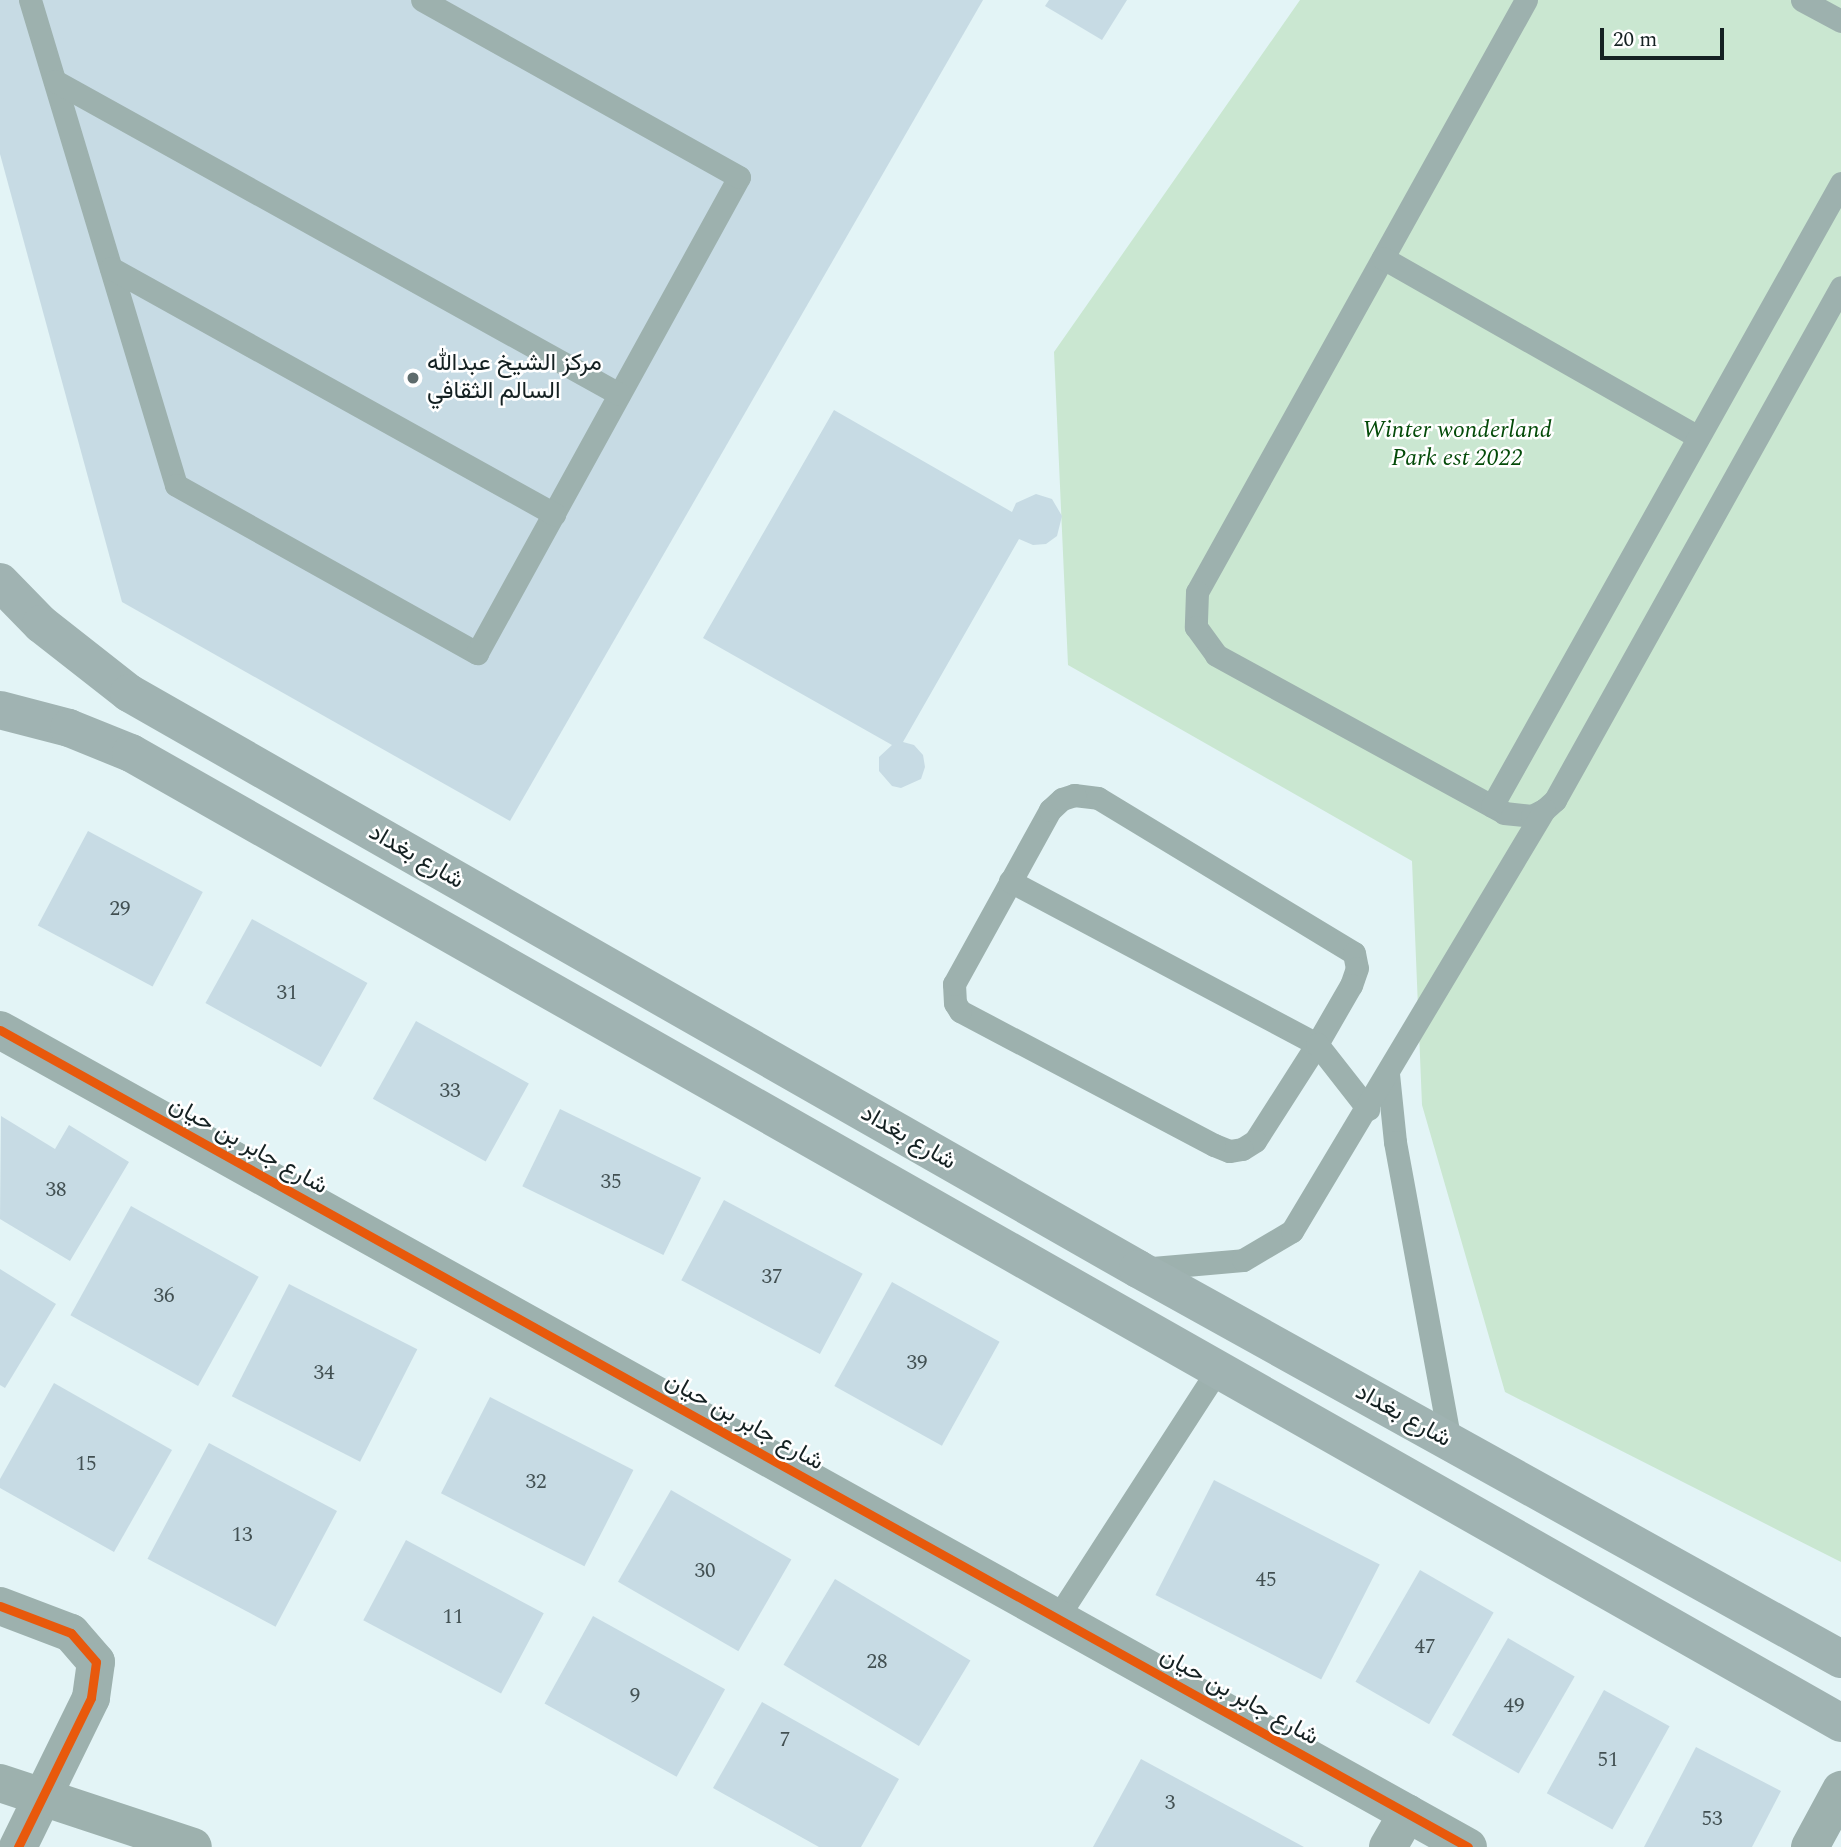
<!DOCTYPE html>
<html>
<head>
<meta charset="utf-8">
<style>
	body { margin:0 }
	#map { position:relative; width:1841px; height:1847px; overflow:hidden; background:#e3f4f6; font-family:Spectral,Vazirmatn,serif }
	div>[style] { position:absolute }
	[style*='--x'] { left:calc(var(--x)*1px); top:calc(var(--y)*1px); width:calc(var(--w)*1px); rotate:calc(var(--a)*1deg) }
	.green>* { inset:0; background:#cae7d1 }
	.building>* { inset:0; background:#c7dbe4; transform-origin:0 0 }
	.lane>* { height:23px; margin:-11.5px; padding:0 11.5px; transform-origin:11.5px; border-radius:11.5px; background:#9db1ae }
	.street>* { height:38px; margin:-19px; padding:0 19px; transform-origin:19px; border-radius:19px; background:#9db1ae }
	.primary>* { height:38px; margin:-19px; padding:0 19px; transform-origin:19px; border-radius:19px; background:#a0b3b2 }
	.cycleway>* { height:9px; margin:-4.5px; padding:0 4.5px; transform-origin:4.5px; border-radius:4.5px; background:#e8590c }
	.dots>* { width:19px; height:19px; translate:-50% -50%; box-sizing:border-box; border:4px solid #fff; border-radius:50% }
	span { translate:-50% -50%; white-space:nowrap; text-align:center; line-height:1.15; -webkit-text-stroke:5px #fff; paint-order:stroke }
	.number-label { font-size:21px; color:#425052 }
	.number-label span { -webkit-text-stroke-width:0 }
	.poi-label { font-size:24px; color:#152122 }
	.left { translate:0 -50%; text-align:left }
	.park-label { font-size:24px; color:#044b09; font-style:italic }
	.street-label { font-size:24px; color:#152122 }
	.scale { position:absolute; left:1600px; top:28px; width:124px; height:32px; box-sizing:border-box; border:4px solid #152122; border-top:0; padding-left:9px; font-size:21px; line-height:24px; white-space:nowrap; color:#152122; -webkit-text-stroke:5px #fff; paint-order:stroke }
</style>
</head>
<body>
<div id="map">
	<div class="green">
		<div style="clip-path:polygon(1300px 0,1841px 0,1841px 1562px,1505px 1392px,1422px 1105px,1412px 861px,1068px 665px,1054px 352px)"></div>
	</div>
	<div class="building">
		<div style="clip-path:polygon(0 0,983px 0,510px 821px,122px 602px,0 154px)"></div>
		<div style="clip-path:polygon(1049px 0,1127px 0,1102px 40px,1045px 6px)"></div>
		<div style="clip-path:polygon(834px 410px,1012px 512px,1016px 503px,1036px 494px,1052px 499px,1062px 516px,1057px 536px,1046px 544px,1033px 545px,1019px 539px,903px 742px,914px 745px,923px 755px,925px 767px,921px 779px,901px 788px,892px 786px,879px 771px,879px 757px,892px 745px,703px 638px)"></div>
		<div style="left:88px;top:831px;width:130px;height:107px;rotate:28deg"></div>
		<div style="left:252px;top:919px;width:132px;height:96px;rotate:29deg"></div>
		<div style="left:416px;top:1021px;width:129px;height:89px;rotate:29deg"></div>
		<div style="left:560px;top:1109px;width:157px;height:86px;rotate:26deg"></div>
		<div style="clip-path:polygon(1px 1116px,55px 1149px,69px 1125px,129px 1162px,70px 1261px,0 1219px)"></div>
		<div style="left:724px;top:1200px;width:157px;height:91px;rotate:28deg"></div>
		<div style="left:131px;top:1206px;width:146px;height:125px;rotate:29deg"></div>
		<div style="clip-path:polygon(0 1269px,56px 1304px,5px 1388px,0 1385px)"></div>
		<div style="left:892px;top:1282px;width:123px;height:119px;rotate:29deg"></div>
		<div style="left:289px;top:1284px;width:144px;height:126px;rotate:27deg"></div>
		<div style="clip-path:polygon(54px 1383px,172px 1450px,114px 1552px,0 1488px,0 1479px)"></div>
		<div style="left:490px;top:1397px;width:161px;height:108px;rotate:27deg"></div>
		<div style="left:209px;top:1443px;width:145px;height:131px;rotate:28deg"></div>
		<div style="left:1214px;top:1480px;width:186px;height:129px;rotate:27deg"></div>
		<div style="left:671px;top:1490px;width:139px;height:106px;rotate:30deg"></div>
		<div style="left:406px;top:1540px;width:156px;height:91px;rotate:28deg"></div>
		<div style="left:1420px;top:1570px;width:85px;height:129px;rotate:30deg"></div>
		<div style="left:835px;top:1579px;width:158px;height:100px;rotate:31deg"></div>
		<div style="left:593px;top:1616px;width:151px;height:100px;rotate:29deg"></div>
		<div style="left:1508px;top:1638px;width:77px;height:112px;rotate:30deg"></div>
		<div style="left:1604px;top:1690px;width:75px;height:118px;rotate:29deg"></div>
		<div style="clip-path:polygon(762px 1702px,899px 1779px,861px 1847px,819px 1847px,713px 1788px)"></div>
		<div style="clip-path:polygon(1696px 1747px,1781px 1791px,1752px 1847px,1644px 1847px)"></div>
		<div style="clip-path:polygon(1141px 1759px,1304px 1847px,1093px 1847px)"></div>
	</div>
	<div class="lane">
		<div style="--x:30;--y:0;--w:506;--a:73.25"></div>
		<div style="--x:176;--y:485;--w:345;--a:29.2"></div>
		<div style="--x:477;--y:653;--w:543;--a:-61.17"></div>
		<div style="--x:739;--y:177;--w:363;--a:-150.8"></div>
		<div style="--x:1526;--y:0;--w:677;--a:119.06"></div>
		<div style="--x:1197;--y:592;--w:35;--a:92"></div>
		<div style="--x:1196;--y:627;--w:34;--a:54"></div>
		<div style="--x:1216;--y:655;--w:328;--a:28.7"></div>
		<div style="--x:1504;--y:813;--w:28;--a:6"></div>
		<div style="--x:1532;--y:816;--w:13;--a:-27"></div>
		<div style="--x:1544;--y:810;--w:15;--a:-42"></div>
		<div style="--x:1555;--y:800;--w:587;--a:-60.86"></div>
		<div style="--x:1802;--y:0;--w:44;--a:28.3"></div>
		<div style="--x:55;--y:81;--w:645;--a:29.03"></div>
		<div style="--x:1383;--y:258;--w:362;--a:29.6"></div>
		<div style="--x:111;--y:268;--w:507;--a:29.04"></div>
		<div style="--x:1074;--y:795;--w:24;--a:7"></div>
		<div style="--x:1098;--y:798;--w:299;--a:31.2"></div>
		<div style="--x:1354;--y:953;--w:15;--a:79"></div>
		<div style="--x:1357;--y:968;--w:18;--a:109"></div>
		<div style="--x:1351;--y:985;--w:68;--a:120"></div>
		<div style="--x:1317;--y:1044;--w:115;--a:122.6"></div>
		<div style="--x:1255;--y:1141;--w:15;--a:148"></div>
		<div style="--x:1242;--y:1149;--w:13;--a:171"></div>
		<div style="--x:1229;--y:1151;--w:16;--a:-158"></div>
		<div style="--x:1214;--y:1145;--w:287;--a:-152.2"></div>
		<div style="--x:960;--y:1011;--w:9;--a:-122"></div>
		<div style="--x:955;--y:1003;--w:19;--a:-93"></div>
		<div style="--x:954;--y:984;--w:199;--a:-61.1"></div>
		<div style="--x:1050;--y:810;--w:16;--a:-43"></div>
		<div style="--x:1062;--y:799;--w:13;--a:-18"></div>
		<div style="--x:1492;--y:806;--w:714;--a:-60.74"></div>
		<div style="--x:1010;--y:881;--w:348;--a:28"></div>
		<div style="--x:1317;--y:1044;--w:83;--a:51.9"></div>
		<div style="--x:1388;--y:1074;--w:68;--a:84.1"></div>
		<div style="--x:1395;--y:1142;--w:305;--a:79.6"></div>
		<div style="--x:1141;--y:1269;--w:102;--a:-5"></div>
		<div style="--x:1243;--y:1260;--w:57;--a:-30.6"></div>
		<div style="--x:1292;--y:1231;--w:491;--a:-59.1"></div>
		<div style="--x:1057;--y:1618;--w:293;--a:-57.1"></div>
	</div>
	<div class="street">
		<div style="--x:0;--y:1030;--w:1680;--a:29.1"></div>
		<div style="--x:0;--y:1606;--w:76;--a:20.8"></div>
		<div style="--x:71;--y:1633;--w:38;--a:49"></div>
		<div style="--x:96;--y:1662;--w:36;--a:98"></div>
		<div style="--x:91;--y:1698;--w:166;--a:116.1"></div>
		<div style="--x:0;--y:1783;--w:203;--a:18.3"></div>
		<div style="--x:1388;--y:1847;--w:39;--a:-60"></div>
		<div style="--x:1810;--y:1847;--w:65;--a:-61.5"></div>
	</div>
	<div class="primary">
		<div style="--x:0;--y:582;--w:59;--a:45.7"></div>
		<div style="--x:41;--y:624;--w:112;--a:38.1"></div>
		<div style="--x:129;--y:693;--w:1162;--a:29.72"></div>
		<div style="--x:1138;--y:1269;--w:804;--a:29.02"></div>
		<div style="--x:0;--y:710;--w:71;--a:14.6"></div>
		<div style="--x:69;--y:728;--w:67;--a:22"></div>
		<div style="--x:131;--y:753;--w:1966;--a:29.56"></div>
	</div>
	<div class="cycleway">
		<div style="--x:0;--y:1030;--w:1680;--a:29.1"></div>
		<div style="--x:0;--y:1606;--w:76;--a:20.8"></div>
		<div style="--x:71;--y:1633;--w:38;--a:49"></div>
		<div style="--x:96;--y:1662;--w:36;--a:98"></div>
		<div style="--x:91;--y:1698;--w:166;--a:116.1"></div>
	</div>
	<div class="dots">
		<div style="left:413px;top:378px;background:#5d6b6c"></div>
	</div>
	<div class="number-label">
		<span style="left:120px;top:909px">29</span>
		<span style="left:287px;top:993px">31</span>
		<span style="left:450px;top:1091px">33</span>
		<span style="left:611px;top:1182px">35</span>
		<span style="left:56px;top:1190px">38</span>
		<span style="left:772px;top:1277px">37</span>
		<span style="left:164px;top:1296px">36</span>
		<span style="left:917px;top:1363px">39</span>
		<span style="left:324px;top:1373px">34</span>
		<span style="left:86px;top:1464px">15</span>
		<span style="left:536px;top:1482px">32</span>
		<span style="left:242px;top:1535px">13</span>
		<span style="left:705px;top:1571px">30</span>
		<span style="left:1266px;top:1580px">45</span>
		<span style="left:453px;top:1617px">11</span>
		<span style="left:1425px;top:1647px">47</span>
		<span style="left:877px;top:1662px">28</span>
		<span style="left:635px;top:1696px">9</span>
		<span style="left:1514px;top:1706px">49</span>
		<span style="left:785px;top:1740px">7</span>
		<span style="left:1608px;top:1760px">51</span>
		<span style="left:1170px;top:1803px">3</span>
		<span style="left:1712px;top:1819px">53</span>
	</div>
	<div class="poi-label">
		<span class="left" style="left:427px;top:378px">مركز الشيخ عبدالله<br>السالم الثقافي</span>
	</div>
	<div class="park-label">
		<span style="left:1457px;top:445px">Winter wonderland<br>Park est 2022</span>
	</div>
	<div class="street-label">
		<span style="left:416px;top:857px;rotate:30deg">شارع بغداد</span>
		<span style="left:908px;top:1138px;rotate:30deg">شارع بغداد</span>
		<span style="left:248px;top:1146px;rotate:29deg">شارع جابر بن حيان</span>
		<span style="left:1403px;top:1416px;rotate:29deg">شارع بغداد</span>
		<span style="left:744px;top:1422px;rotate:29deg">شارع جابر بن حيان</span>
		<span style="left:1239px;top:1697px;rotate:29deg">شارع جابر بن حيان</span>
	</div>
	<div class="scale">20 m</div>
</div>
</body>
</html>
